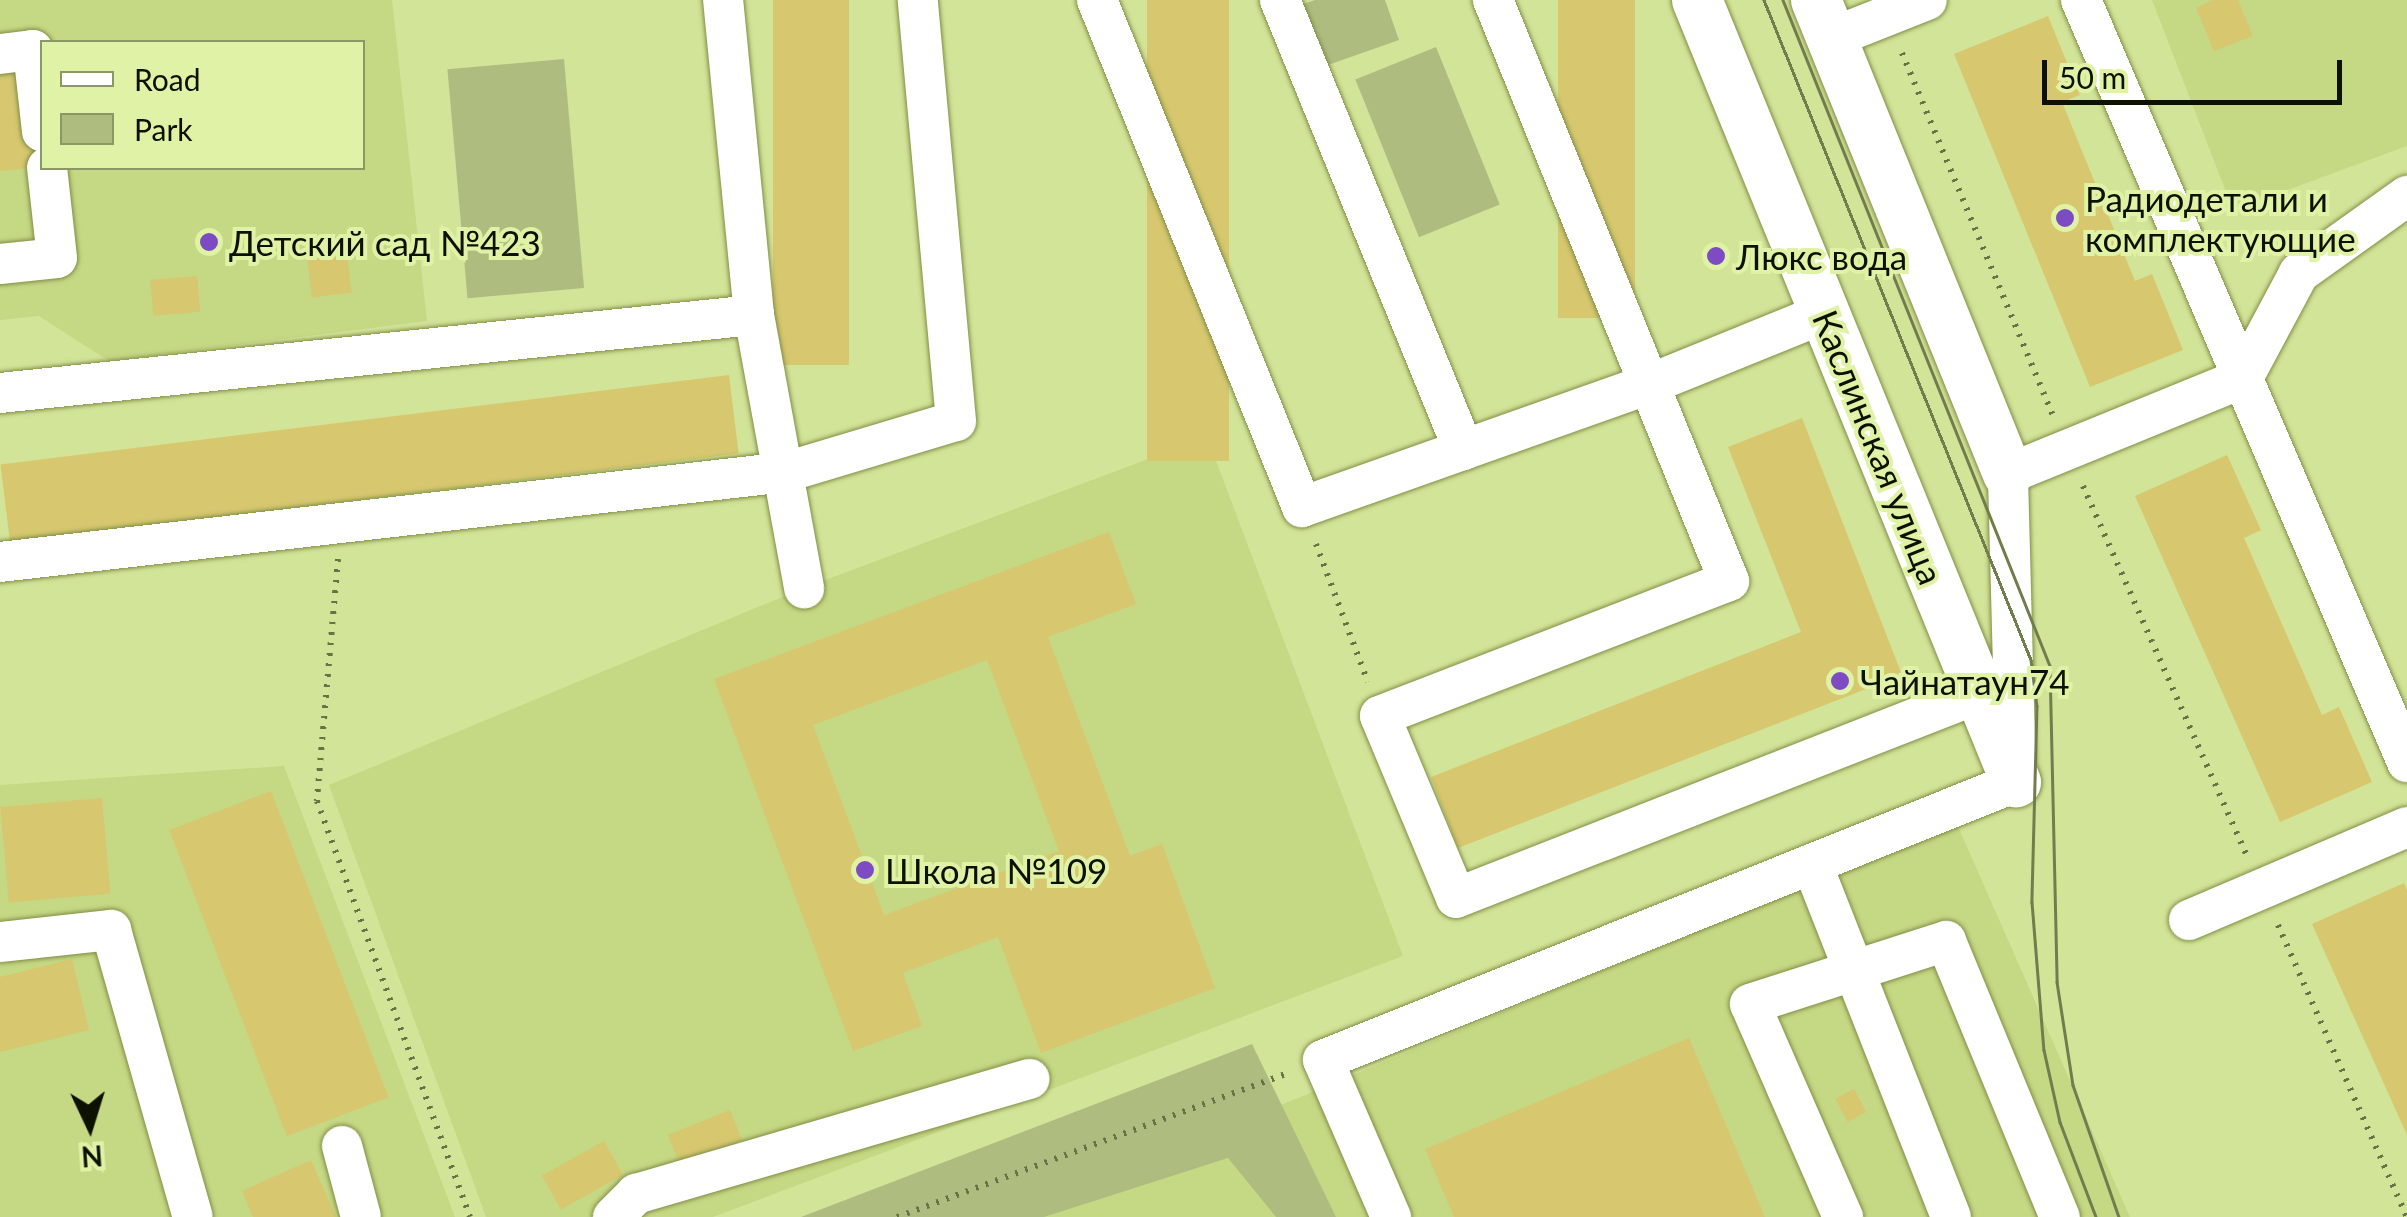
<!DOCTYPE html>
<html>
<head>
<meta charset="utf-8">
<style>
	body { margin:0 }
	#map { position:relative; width:2407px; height:1217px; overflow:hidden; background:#d2e498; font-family:Lato,sans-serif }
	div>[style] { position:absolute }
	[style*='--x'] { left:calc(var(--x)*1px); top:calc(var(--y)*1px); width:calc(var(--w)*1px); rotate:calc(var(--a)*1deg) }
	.built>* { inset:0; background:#c5d884 }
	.green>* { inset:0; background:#aebd7f; transform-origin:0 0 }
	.building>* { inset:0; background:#d7c76f; transform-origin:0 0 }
	.path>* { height:6px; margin-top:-3px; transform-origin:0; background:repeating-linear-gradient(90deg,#677246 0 2.5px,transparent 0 10.5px) }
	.roads { filter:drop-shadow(0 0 2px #808f46) drop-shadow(0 0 2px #808f46) }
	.minor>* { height:40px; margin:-20px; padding:0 20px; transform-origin:20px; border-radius:20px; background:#fff }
	.major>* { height:50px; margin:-25px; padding:0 25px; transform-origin:25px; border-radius:25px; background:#fff }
	.tram>* { height:2.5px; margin:-1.25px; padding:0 1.25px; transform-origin:1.25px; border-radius:1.25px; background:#727d4e }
	.dots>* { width:28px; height:28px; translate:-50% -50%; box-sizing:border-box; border:5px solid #dff2a5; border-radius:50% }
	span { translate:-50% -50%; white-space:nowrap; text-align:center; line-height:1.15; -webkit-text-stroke:8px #dff2a5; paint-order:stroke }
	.poi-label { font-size:35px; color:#0c1100 }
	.left { translate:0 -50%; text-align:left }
	.street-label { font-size:35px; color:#0c1100 }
	.legend { position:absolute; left:40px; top:40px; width:325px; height:130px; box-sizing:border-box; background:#dff2a5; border:2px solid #8b9863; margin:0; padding:12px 18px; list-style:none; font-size:30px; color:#0c1100 }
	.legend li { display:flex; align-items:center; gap:20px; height:50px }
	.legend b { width:50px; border:2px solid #8b9863 }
	.north { position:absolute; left:40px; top:1077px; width:100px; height:100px; -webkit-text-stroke:8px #dff2a5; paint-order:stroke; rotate:176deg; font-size:28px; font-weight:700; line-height:40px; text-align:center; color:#0c1100 }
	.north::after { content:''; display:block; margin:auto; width:35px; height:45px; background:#0c1100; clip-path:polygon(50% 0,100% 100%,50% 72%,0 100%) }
	.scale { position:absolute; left:2042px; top:60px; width:300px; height:45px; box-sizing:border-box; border:5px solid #0c1100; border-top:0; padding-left:12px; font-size:30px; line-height:35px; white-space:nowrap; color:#0c1100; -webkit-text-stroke:8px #dff2a5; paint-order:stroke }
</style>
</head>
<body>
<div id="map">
	<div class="built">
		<div style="clip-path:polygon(evenodd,0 0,392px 0,427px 321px,109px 361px,39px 316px,0 320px,0 0,42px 42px,362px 42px,362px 168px,42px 168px,42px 42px)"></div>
		<div style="clip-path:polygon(2152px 0,2407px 0,2407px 146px,2233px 210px)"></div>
		<div style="clip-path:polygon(1207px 437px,1403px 956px,713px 1217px,486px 1217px,329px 785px,804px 588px)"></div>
		<div style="clip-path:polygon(284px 766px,455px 1217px,0 1217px,0 785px)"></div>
		<div style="clip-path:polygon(1956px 822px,2130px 1217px,973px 1217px,1291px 1101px)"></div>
	</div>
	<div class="green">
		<div style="clip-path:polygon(1315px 0,1385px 0,1399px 40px,1328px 65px,1303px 4px)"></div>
		<div style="left:1436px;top:47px;width:170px;height:87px;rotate:68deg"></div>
		<div style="left:564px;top:59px;width:230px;height:117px;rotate:85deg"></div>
		<div style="clip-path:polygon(1252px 1044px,1336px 1217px,1276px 1217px,1228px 1158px,1044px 1217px,801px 1217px)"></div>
	</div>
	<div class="building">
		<div style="left:773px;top:0;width:76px;height:365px"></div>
		<div style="left:1147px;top:0;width:82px;height:461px"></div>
		<div style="left:1558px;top:0;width:77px;height:318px"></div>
		<div style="clip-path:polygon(2213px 0,2238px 0,2253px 36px,2214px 51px,2196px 8px)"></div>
		<div style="clip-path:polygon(2048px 16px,2080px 95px,2062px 102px,2135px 281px,2152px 274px,2183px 350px,2090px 387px,1954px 54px)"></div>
		<div style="clip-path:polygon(28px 58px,40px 167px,0 171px,0 61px)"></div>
		<div style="left:347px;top:255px;width:38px;height:40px;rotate:83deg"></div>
		<div style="left:197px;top:276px;width:36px;height:47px;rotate:85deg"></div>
		<div style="left:729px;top:375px;width:79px;height:734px;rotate:83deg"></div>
		<div style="clip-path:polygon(1802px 418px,1902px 675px,1458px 848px,1431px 777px,1801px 632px,1728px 447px)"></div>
		<div style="clip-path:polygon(2227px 455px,2261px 530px,2244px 538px,2322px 715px,2339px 707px,2372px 782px,2280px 822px,2135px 496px)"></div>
		<div style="clip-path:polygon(evenodd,1109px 532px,1136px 604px,1048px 637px,1130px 856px,1162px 844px,1215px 988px,1041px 1053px,998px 937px,903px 973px,922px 1026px,853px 1051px,714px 679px,1109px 532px,987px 660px,1059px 851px,884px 915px,813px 725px,987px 660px)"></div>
		<div style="left:271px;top:791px;width:328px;height:109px;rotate:69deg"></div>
		<div style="left:102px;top:798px;width:96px;height:102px;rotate:85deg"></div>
		<div style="clip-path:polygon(2404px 883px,2407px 890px,2407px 1135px,2312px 924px)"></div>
		<div style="clip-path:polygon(72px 959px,89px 1030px,0 1052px,0 977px)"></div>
		<div style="clip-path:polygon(1689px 1038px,1765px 1217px,1454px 1217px,1425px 1149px)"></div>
		<div style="left:1854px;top:1089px;width:26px;height:21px;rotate:62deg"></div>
		<div style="left:730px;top:1110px;width:32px;height:67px;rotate:68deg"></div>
		<div style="left:604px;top:1141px;width:39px;height:71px;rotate:61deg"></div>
		<div style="clip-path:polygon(311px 1160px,336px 1217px,253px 1217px,242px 1191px)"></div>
	</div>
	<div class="path">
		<div style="--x:1902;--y:53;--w:392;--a:67.4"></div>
		<div style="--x:2083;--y:486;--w:402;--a:66.1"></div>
		<div style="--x:1316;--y:544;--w:147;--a:69.4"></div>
		<div style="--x:338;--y:559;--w:243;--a:95"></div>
		<div style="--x:317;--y:801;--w:443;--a:69.8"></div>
		<div style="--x:2278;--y:925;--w:319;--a:66.2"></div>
		<div style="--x:897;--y:1217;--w:418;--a:-20.2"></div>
	</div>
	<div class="roads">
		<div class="minor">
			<div style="--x:1097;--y:0;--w:547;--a:67.98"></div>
			<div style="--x:1302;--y:507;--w:369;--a:-19.5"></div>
			<div style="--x:1650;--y:384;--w:189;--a:-22.1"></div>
			<div style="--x:1280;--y:0;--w:486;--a:67.8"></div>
			<div style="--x:1493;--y:0;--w:627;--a:67.89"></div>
			<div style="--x:1729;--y:581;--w:374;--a:158.9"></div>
			<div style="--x:1380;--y:716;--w:197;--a:67.3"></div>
			<div style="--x:1456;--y:898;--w:563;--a:-21.37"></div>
			<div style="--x:2081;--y:0;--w:829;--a:66.84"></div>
			<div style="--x:1831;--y:38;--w:103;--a:-21.6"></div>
			<div style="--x:0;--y:54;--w:33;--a:-7"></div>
			<div style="--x:33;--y:50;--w:82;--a:83.7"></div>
			<div style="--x:0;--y:264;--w:57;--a:-6"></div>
			<div style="--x:57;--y:258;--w:91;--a:-96.3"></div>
			<div style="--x:754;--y:315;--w:278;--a:79.6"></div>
			<div style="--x:0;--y:393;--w:758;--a:-5.91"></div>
			<div style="--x:754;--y:315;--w:317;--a:-95.6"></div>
			<div style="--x:0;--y:562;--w:791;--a:-6.53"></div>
			<div style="--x:786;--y:472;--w:177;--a:-16.7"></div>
			<div style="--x:956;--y:421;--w:423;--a:-95.2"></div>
			<div style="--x:1812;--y:864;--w:379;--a:68.5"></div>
			<div style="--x:2189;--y:920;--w:237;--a:-23.1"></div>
			<div style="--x:0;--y:942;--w:112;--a:-6.2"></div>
			<div style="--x:111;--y:930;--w:298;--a:74.1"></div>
			<div style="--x:342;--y:1146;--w:73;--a:75"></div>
			<div style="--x:613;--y:1217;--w:33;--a:-45"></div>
			<div style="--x:636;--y:1194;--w:410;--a:-16.3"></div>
			<div style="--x:1391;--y:1217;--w:171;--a:-113.4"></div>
			<div style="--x:1323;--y:1060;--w:747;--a:-21.86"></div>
			<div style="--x:2016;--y:782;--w:308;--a:-91.5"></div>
			<div style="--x:2008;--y:474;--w:254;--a:-22.2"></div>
			<div style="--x:2243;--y:378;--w:119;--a:-61.9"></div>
			<div style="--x:2299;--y:273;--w:133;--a:-35.5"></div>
			<div style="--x:1843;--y:1217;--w:232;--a:-113.6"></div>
			<div style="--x:1750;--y:1004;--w:206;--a:-17.8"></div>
			<div style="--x:1946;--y:941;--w:299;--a:67.6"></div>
		</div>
		<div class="major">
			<div style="--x:1697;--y:0;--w:845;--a:67.81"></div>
			<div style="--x:1816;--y:0;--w:511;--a:67.95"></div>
		</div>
	</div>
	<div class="tram">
		<div style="--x:1764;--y:0;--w:712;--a:67.97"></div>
		<div style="--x:2031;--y:660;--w:46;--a:82.6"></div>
		<div style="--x:2037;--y:706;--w:196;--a:91.5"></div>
		<div style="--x:2032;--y:902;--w:148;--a:85.4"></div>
		<div style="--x:2044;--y:1050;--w:74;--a:77.5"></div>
		<div style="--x:2060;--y:1122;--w:102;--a:69.2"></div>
		<div style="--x:1783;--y:0;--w:718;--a:68.15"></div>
		<div style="--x:2050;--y:666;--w:316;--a:88.7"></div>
		<div style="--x:2057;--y:982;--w:104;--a:81.2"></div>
		<div style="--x:2073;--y:1085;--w:140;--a:70.8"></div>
	</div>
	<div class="dots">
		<div style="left:2065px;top:218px;background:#7d4bc3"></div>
		<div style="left:209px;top:242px;background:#7d4bc3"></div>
		<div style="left:1716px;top:256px;background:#7d4bc3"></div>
		<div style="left:1840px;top:681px;background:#7d4bc3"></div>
		<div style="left:865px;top:870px;background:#7d4bc3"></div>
	</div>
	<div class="poi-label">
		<span class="left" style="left:2085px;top:218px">Радиодетали и<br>комплектующие</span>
		<span class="left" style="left:229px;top:242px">Детский сад №423</span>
		<span class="left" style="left:1736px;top:256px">Люкс вода</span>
		<span class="left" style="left:1860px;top:681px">Чайнатаун74</span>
		<span class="left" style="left:885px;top:870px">Школа №109</span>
	</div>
	<div class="street-label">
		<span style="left:1879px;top:447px;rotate:68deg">Каслинская улица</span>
	</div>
	<ul class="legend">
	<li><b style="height:12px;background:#fff"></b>Road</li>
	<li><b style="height:28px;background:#aebd7f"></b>Park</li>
	</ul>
	<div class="north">N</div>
	<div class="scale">50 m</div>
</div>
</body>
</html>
